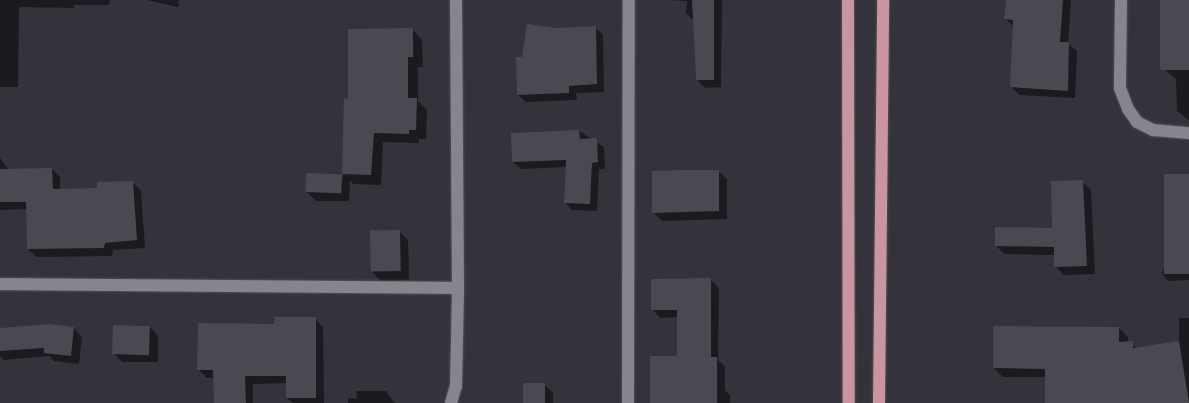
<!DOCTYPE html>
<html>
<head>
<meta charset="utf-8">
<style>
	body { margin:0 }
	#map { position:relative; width:1189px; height:403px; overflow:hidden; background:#34323a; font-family:"Work Sans",sans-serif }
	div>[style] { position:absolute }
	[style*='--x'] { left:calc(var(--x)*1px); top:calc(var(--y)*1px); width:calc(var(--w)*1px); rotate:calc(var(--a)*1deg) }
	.shadow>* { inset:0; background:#0007 }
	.building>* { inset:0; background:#4a4850; transform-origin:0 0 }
	.roads { filter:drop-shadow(0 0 1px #525157) drop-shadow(0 0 1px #525157) }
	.minor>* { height:12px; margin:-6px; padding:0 6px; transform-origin:6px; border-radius:6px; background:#86848d }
	.major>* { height:12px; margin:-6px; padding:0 6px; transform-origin:6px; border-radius:6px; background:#c995a1 }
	span { translate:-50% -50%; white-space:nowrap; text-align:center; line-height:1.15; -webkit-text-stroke:4px #1b1a1e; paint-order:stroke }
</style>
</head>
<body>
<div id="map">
	<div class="shadow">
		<div style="clip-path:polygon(0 0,110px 0,109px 5px,74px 5px,74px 8px,19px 7px,18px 87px,0 87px)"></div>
		<div style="clip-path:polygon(147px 0,179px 0,178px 7px)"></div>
		<div style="clip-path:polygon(667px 0,722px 0,721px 87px,705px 88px,697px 80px,694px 21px,686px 13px,687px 1px)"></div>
		<div style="clip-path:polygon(1006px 0,1071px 0,1068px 44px,1077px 51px,1075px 98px,1019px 95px,1012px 87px,1013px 26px,1005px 18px)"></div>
		<div style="clip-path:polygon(1162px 0,1189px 0,1189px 120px,1177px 111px,1176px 79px,1165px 70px)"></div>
		<div style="clip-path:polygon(595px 27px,603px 35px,604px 92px,576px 93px,577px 100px,526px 102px,518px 95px,557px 29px)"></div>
		<div style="clip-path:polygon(412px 29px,422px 40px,423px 67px,418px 67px,418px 101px,427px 110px,426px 139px,419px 139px,419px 143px,383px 142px,381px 185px,353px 184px,350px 180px,349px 201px,316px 201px,307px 192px,343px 177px,345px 100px,350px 100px)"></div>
		<div style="clip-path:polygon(579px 131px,604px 147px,605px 169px,599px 169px,597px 211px,572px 210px,565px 202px,567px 167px,521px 169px,513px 162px)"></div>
		<div style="clip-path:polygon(0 158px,9px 170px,52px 169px,60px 177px,60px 190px,98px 190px,133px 183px,141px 191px,145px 248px,113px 250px,112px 256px,36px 257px,28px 249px,28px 209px,0 210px)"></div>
		<div style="clip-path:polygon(718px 171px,727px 179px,727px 219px,662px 221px,653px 212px)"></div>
		<div style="clip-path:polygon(1189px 175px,1189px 280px,1168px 281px,1162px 274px)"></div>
		<div style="clip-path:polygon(1082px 182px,1091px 190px,1095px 274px,1064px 275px,1055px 266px,1055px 255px,1005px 254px,996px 246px,1054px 230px)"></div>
		<div style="clip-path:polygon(399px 231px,408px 240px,409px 280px,381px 281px,372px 272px)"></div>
		<div style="clip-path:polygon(710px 279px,719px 288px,718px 360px,725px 367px,725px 390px,730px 395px,730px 403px,651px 403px,678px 357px,678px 317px,660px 318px,652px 309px)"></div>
		<div style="clip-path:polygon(1179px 318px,1189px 318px,1189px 403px,1046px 403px,1046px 377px,1003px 377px,994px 368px,1119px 328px,1128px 337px,1128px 343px,1139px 349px,1179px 342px)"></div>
		<div style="clip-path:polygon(315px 319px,323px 327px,324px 403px,293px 403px,287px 398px,287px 383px,253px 384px,253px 403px,215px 403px,214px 378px,207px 378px,199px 370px,275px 325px)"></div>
		<div style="clip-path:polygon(150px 327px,158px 336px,158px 362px,122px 362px,113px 353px)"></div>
		<div style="clip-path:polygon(74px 328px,82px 337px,79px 364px,54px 361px,49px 356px,4px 360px,0 356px,0 329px)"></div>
		<div style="clip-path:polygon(544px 384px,553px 393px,553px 403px,524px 403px)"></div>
		<div style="clip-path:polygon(356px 391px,386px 391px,395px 403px,348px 403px,348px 398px,357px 399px)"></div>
	</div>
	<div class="building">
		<div style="clip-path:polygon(692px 0,714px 0,714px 80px,696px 80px)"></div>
		<div style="clip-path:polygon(1006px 0,1063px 0,1060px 42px,1069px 42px,1068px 91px,1010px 87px,1013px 20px,1004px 19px)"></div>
		<div style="left:1160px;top:0;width:29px;height:70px"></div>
		<div style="clip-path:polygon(527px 24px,557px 28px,596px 26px,597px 84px,569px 86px,569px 93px,517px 95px,516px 57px,522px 57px)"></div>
		<div style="clip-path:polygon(413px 28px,413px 57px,408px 57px,408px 98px,417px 98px,416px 130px,409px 130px,409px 134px,374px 133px,371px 175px,342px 174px,344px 98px,348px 99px,348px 29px)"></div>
		<div style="clip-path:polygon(579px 130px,580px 139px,597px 138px,598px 162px,592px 163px,590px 204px,564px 203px,566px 160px,512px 162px,511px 133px)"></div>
		<div style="clip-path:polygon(52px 168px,53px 189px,97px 188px,97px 182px,133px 181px,137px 240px,105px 243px,104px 248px,27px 249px,26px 202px,0 202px,0 169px)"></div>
		<div style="clip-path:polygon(681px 170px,719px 170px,719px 211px,652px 213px,652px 171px)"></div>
		<div style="left:306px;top:173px;width:36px;height:19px;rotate:2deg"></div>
		<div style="left:1164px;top:174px;width:25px;height:100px"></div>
		<div style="clip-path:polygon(1083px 180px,1087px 266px,1054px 267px,1054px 247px,995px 246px,995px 227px,1052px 228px,1051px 181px)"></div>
		<div style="left:400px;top:230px;width:41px;height:30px;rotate:89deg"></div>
		<div style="clip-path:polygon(711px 278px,711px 357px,717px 357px,717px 403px,650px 403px,650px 356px,677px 356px,677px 310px,651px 310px,651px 279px)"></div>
		<div style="clip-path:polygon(274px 317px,316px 317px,316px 398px,286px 398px,286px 376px,245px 376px,246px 403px,214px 403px,213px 370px,197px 370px,198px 323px,274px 324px)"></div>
		<div style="clip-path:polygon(49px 324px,74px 327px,71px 356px,44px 353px,44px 348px,0 351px,0 328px)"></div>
		<div style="left:113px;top:325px;width:37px;height:29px;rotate:2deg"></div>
		<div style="clip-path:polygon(993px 326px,1119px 327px,1119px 342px,1133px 341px,1133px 348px,1179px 341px,1189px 403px,1045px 403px,1045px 369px,993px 368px)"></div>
		<div style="left:523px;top:383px;width:22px;height:20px"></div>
	</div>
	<div class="roads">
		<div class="minor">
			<div style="--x:1121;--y:0;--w:88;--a:90.7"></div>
			<div style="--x:1120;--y:88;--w:22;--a:69"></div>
			<div style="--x:1128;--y:109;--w:16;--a:55"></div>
			<div style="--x:1137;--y:122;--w:18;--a:27"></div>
			<div style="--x:1153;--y:130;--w:36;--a:5"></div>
			<div style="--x:0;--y:284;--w:458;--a:0.5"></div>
			<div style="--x:451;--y:403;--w:18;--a:-74"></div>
			<div style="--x:456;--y:386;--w:98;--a:-88.8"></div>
			<div style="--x:458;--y:288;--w:288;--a:-90.4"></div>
			<div style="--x:628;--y:403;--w:403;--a:-89.9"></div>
		</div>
		<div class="major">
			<div style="--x:848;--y:0;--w:403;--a:89.9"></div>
			<div style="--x:879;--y:403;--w:403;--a:-89.4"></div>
		</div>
	</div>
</div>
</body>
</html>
